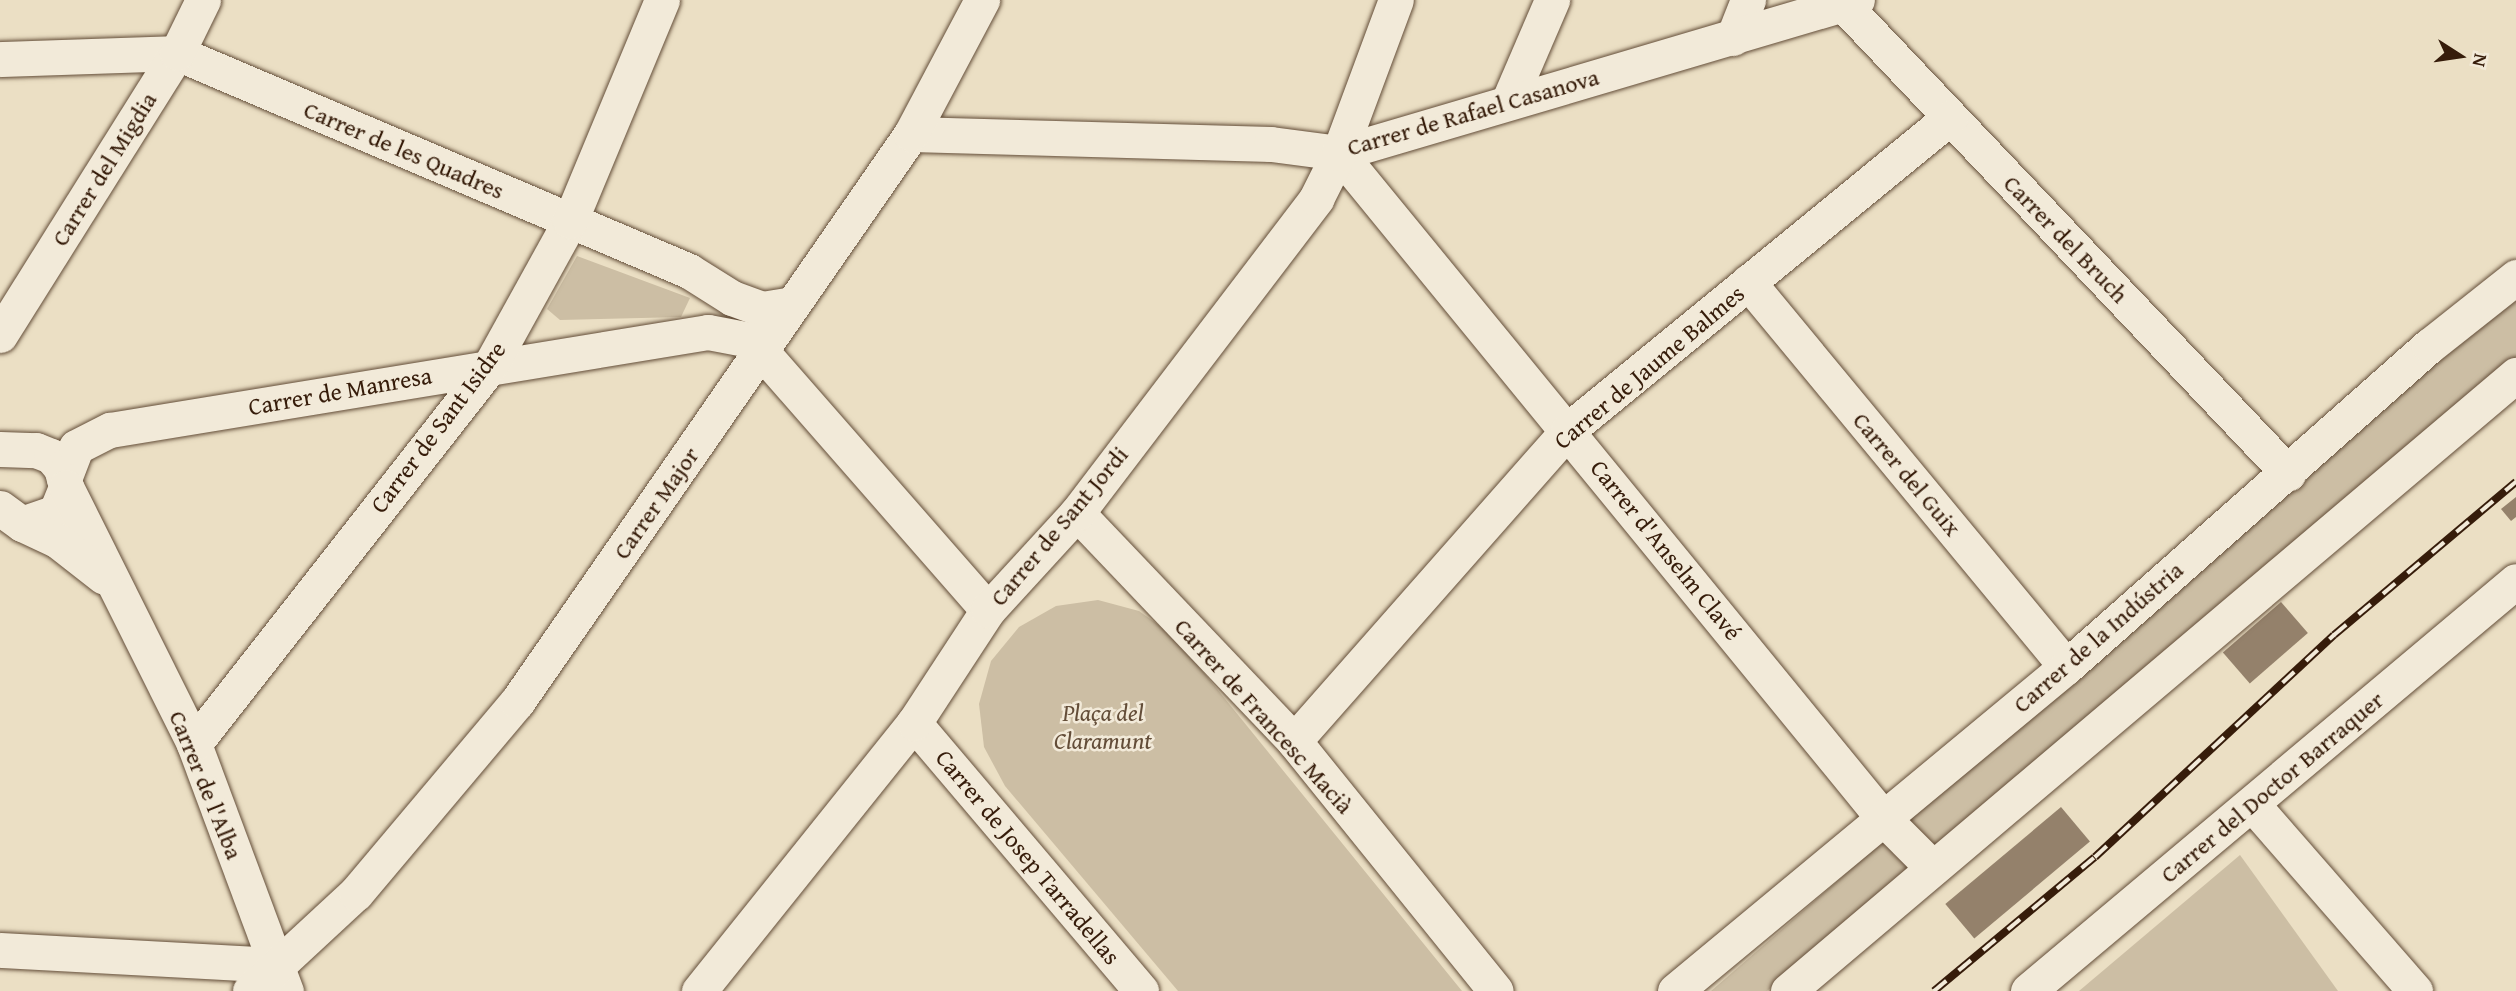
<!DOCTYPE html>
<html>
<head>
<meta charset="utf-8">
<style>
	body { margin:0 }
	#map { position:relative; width:2516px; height:991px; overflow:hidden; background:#ebdfc4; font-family:"Gentium Book Plus",serif }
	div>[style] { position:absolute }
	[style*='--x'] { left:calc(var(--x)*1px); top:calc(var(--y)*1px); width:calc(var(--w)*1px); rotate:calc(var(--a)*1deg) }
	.green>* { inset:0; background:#ccbea4 }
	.building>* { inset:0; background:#94816b; transform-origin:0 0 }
	.roads { filter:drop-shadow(0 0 2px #634d38) drop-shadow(0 0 2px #634d38) }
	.street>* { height:35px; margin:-17.5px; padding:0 17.5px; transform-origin:17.5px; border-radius:17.5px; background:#f2ead9 }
	.rail>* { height:8px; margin-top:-4px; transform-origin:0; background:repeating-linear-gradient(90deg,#f2ead9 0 16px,#361c0a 0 32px); box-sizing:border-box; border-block:2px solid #361c0a }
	span { translate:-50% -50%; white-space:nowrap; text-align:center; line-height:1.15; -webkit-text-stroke:5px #f2ead9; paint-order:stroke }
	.street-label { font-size:24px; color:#361c0a }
	.park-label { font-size:24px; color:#634d38; font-style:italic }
	.north { position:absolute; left:2425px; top:21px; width:70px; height:70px; -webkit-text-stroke:5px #f2ead9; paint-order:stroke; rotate:102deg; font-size:19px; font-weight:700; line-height:28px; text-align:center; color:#361c0a }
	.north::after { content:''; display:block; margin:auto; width:24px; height:32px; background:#361c0a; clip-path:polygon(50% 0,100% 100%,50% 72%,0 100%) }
</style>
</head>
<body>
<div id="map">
	<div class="green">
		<div style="clip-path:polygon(577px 256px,690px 298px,681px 317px,560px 320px,547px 309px)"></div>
		<div style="clip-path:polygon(2516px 291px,2516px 358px,1767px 991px,1711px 991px)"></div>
		<div style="clip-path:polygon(1098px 600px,1139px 611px,1174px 636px,1462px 991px,1178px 991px,1005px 786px,984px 747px,979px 704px,991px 661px,1019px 627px,1056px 606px)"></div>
		<div style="clip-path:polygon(2240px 855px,2338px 991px,2079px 991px)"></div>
	</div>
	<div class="building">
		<div style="clip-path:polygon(2516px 497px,2516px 517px,2511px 521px,2501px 509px)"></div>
		<div style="left:2281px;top:602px;width:41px;height:77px;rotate:49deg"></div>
		<div style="left:2061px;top:807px;width:45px;height:151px;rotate:50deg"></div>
	</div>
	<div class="roads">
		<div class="street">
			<div style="--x:1843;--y:4;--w:647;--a:46.5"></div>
			<div style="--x:1733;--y:38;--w:41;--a:-68.5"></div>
			<div style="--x:0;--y:59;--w:177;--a:-1.9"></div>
			<div style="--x:177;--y:53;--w:556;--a:23.06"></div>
			<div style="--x:689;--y:271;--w:51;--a:32.1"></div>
			<div style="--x:732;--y:298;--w:32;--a:20"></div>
			<div style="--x:762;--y:309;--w:31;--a:-9"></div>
			<div style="--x:1509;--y:100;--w:109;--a:-66.7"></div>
			<div style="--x:911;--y:134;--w:360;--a:1.6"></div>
			<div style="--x:1271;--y:144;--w:69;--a:7.5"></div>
			<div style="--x:1339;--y:153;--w:540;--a:-16.46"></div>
			<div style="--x:1339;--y:153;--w:861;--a:50.71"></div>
			<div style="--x:1884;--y:819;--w:69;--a:45"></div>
			<div style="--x:1748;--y:282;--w:499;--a:50.4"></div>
			<div style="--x:0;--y:335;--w:333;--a:-57.9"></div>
			<div style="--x:177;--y:53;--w:59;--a:-63.9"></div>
			<div style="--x:761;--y:351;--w:344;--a:48.8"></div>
			<div style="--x:0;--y:449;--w:36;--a:2"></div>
			<div style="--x:36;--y:450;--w:16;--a:22"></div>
			<div style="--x:51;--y:456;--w:16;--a:50"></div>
			<div style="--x:61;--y:468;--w:20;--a:75"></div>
			<div style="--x:66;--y:487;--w:27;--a:112"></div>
			<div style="--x:56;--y:512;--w:36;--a:161"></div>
			<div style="--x:64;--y:479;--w:34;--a:-69"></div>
			<div style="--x:76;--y:447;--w:38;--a:-27"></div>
			<div style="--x:110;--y:430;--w:606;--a:-9.31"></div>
			<div style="--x:708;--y:332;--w:59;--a:10.7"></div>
			<div style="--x:66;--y:487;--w:287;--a:63.5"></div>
			<div style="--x:194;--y:744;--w:264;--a:69.6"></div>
			<div style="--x:0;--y:508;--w:27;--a:36"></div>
			<div style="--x:22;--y:524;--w:40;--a:25"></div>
			<div style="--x:58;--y:541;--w:58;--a:38"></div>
			<div style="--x:1077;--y:513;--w:315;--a:46.4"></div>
			<div style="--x:1294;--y:741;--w:321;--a:51.1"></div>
			<div style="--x:914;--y:723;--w:351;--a:49.7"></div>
			<div style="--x:1294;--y:741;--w:414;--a:-48.6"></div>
			<div style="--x:1568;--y:430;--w:494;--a:-39.3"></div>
			<div style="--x:194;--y:744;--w:480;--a:-51.9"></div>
			<div style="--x:490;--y:366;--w:166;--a:-61.1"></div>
			<div style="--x:570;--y:221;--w:239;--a:-67.4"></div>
			<div style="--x:2252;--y:804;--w:248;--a:48.9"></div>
			<div style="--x:0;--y:950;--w:276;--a:3.1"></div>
			<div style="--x:250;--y:991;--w:144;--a:-42.8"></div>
			<div style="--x:356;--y:893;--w:250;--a:-49.9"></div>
			<div style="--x:517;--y:702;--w:691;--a:-55.25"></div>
			<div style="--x:911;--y:134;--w:152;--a:-62.1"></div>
			<div style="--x:699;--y:991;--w:344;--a:-51.3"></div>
			<div style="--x:914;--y:723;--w:135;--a:-56.8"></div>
			<div style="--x:988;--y:610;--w:132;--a:-47.5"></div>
			<div style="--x:1077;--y:513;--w:395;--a:-52.7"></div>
			<div style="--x:1316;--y:199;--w:51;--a:-63.4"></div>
			<div style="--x:1339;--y:153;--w:163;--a:-69.6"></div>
			<div style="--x:1675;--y:991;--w:508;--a:-39.65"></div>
			<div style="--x:2066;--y:667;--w:485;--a:-41.5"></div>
			<div style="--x:2429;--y:346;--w:111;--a:-38.4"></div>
			<div style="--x:1788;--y:991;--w:954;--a:-40.24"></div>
			<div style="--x:2028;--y:991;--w:637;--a:-40.04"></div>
		</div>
	</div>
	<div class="rail">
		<div style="--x:1934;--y:991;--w:209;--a:-39.8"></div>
		<div style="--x:2095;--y:857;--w:326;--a:-42.9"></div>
		<div style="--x:2334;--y:635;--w:238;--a:-40.1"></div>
	</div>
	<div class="street-label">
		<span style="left:1473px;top:112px;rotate:-16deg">Carrer de Rafael Casanova</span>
		<span style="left:404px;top:150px;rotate:23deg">Carrer de les Quadres</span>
		<span style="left:104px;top:169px;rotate:-58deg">Carrer del Migdia</span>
		<span style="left:2066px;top:239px;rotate:46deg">Carrer del Bruch</span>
		<span style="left:1649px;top:367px;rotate:-40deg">Carrer de Jaume Balmes</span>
		<span style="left:340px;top:391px;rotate:-10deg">Carrer de Manresa</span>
		<span style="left:438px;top:427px;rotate:-53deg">Carrer de Sant Isidre</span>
		<span style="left:1907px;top:474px;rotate:50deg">Carrer del Guix</span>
		<span style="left:656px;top:503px;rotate:-55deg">Carrer Major</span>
		<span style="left:1059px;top:526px;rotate:-50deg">Carrer de Sant Jordi</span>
		<span style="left:1666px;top:550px;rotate:51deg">Carrer d'Anselm Clavé</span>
		<span style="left:2098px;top:637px;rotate:-41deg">Carrer de la Indústria</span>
		<span style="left:1264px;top:716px;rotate:48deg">Carrer de Francesc Macià</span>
		<span style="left:206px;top:785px;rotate:68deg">Carrer de l'Alba</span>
		<span style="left:2272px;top:787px;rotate:-40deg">Carrer del Doctor Barraquer</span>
		<span style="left:1028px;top:857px;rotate:50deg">Carrer de Josep Tarradellas</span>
	</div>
	<div class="park-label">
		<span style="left:1103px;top:727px">Plaça del<br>Claramunt</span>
	</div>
	<div class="north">N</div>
</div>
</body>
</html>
